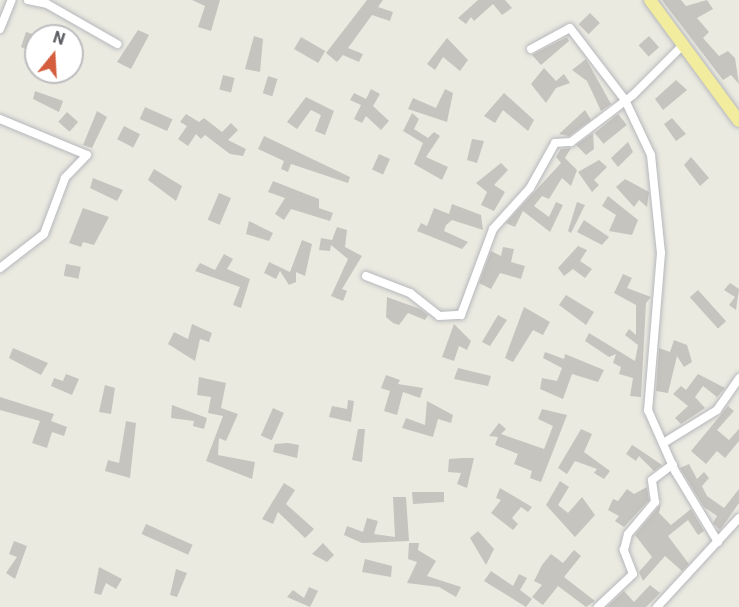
<!DOCTYPE html>
<html>
<head>
<meta charset="utf-8">
<style>
	body { margin:0 }
	#map { position:relative; width:739px; height:607px; overflow:hidden; background:#eaeae1; font-family:Roboto,sans-serif }
	div>[style] { position:absolute }
	[style*='--x'] { left:calc(var(--x)*1px); top:calc(var(--y)*1px); width:calc(var(--w)*1px); rotate:calc(var(--a)*1deg) }
	.building>* { inset:0; background:#c6c4be; transform-origin:0 0 }
	.roads { filter:drop-shadow(0 0 2px #b6b7bc) drop-shadow(0 0 2px #b6b7bc) }
	.minor>* { height:8px; margin:-4px; padding:0 4px; transform-origin:4px; border-radius:4px; background:#fff }
	.trunk>* { height:12px; margin:-6px; padding:0 6px; transform-origin:6px; border-radius:6px; background:#f2ec9e }
	span { translate:-50% -50%; white-space:nowrap; text-align:center; line-height:1.15; -webkit-text-stroke:4.5px #fff; paint-order:stroke }
	.north { position:absolute; left:24px; top:24px; width:60px; height:60px; box-sizing:border-box; background:#fff; border:2px solid #bdbdbf; border-radius:50%; rotate:18deg; font-size:16px; font-weight:700; line-height:24px; text-align:center; color:#595b60 }
	.north::after { content:''; display:block; margin:auto; width:21px; height:27px; background:#d45d3d; clip-path:polygon(50% 0,100% 100%,50% 72%,0 100%) }
</style>
</head>
<body>
<div id="map">
	<div class="building">
		<div style="clip-path:polygon(220px 0,211px 31px,198px 27px,205px 6px,192px 0)"></div>
		<div style="clip-path:polygon(367px 0,383px 0,378px 7px,393px 12px,390px 21px,372px 15px,348px 48px,363px 54px,359px 62px,343px 55px,337px 62px,326px 53px)"></div>
		<div style="clip-path:polygon(478px 0,505px 0,512px 8px,502px 15px,493px 4px,474px 21px,471px 17px,466px 24px,458px 18px)"></div>
		<div style="clip-path:polygon(662px 0,681px 0,686px 6px,707px 0,713px 9px,697px 18px,709px 32px,703px 38px,719px 56px,728px 51px,735px 58px,739px 84px,731px 75px,723px 80px)"></div>
		<div style="left:590px;top:13px;width:14px;height:16px;rotate:45deg"></div>
		<div style="clip-path:polygon(138px 30px,149px 35px,131px 69px,117px 62px)"></div>
		<div style="clip-path:polygon(26px 32px,36px 35px,33px 52px,21px 47px)"></div>
		<div style="clip-path:polygon(254px 36px,263px 39px,260px 72px,245px 69px)"></div>
		<div style="left:649px;top:36px;width:15px;height:14px;rotate:48deg"></div>
		<div style="left:301px;top:37px;width:28px;height:14px;rotate:30deg"></div>
		<div style="clip-path:polygon(567px 37px,569px 41px,541px 65px,532px 55px)"></div>
		<div style="clip-path:polygon(447px 38px,468px 60px,460px 71px,443px 57px,435px 70px,427px 64px)"></div>
		<div style="clip-path:polygon(586px 59px,611px 104px,601px 111px,587px 81px,572px 70px)"></div>
		<div style="clip-path:polygon(544px 68px,556px 81px,564px 74px,570px 83px,556px 88px,546px 103px,531px 84px)"></div>
		<div style="left:223px;top:75px;width:12px;height:15px;rotate:14deg"></div>
		<div style="left:268px;top:76px;width:10px;height:18px;rotate:17deg"></div>
		<div style="clip-path:polygon(676px 80px,687px 90px,663px 110px,655px 99px)"></div>
		<div style="clip-path:polygon(371px 89px,380px 94px,373px 106px,389px 121px,381px 130px,366px 116px,362px 123px,354px 119px,361px 105px,350px 100px,354px 93px,366px 99px)"></div>
		<div style="clip-path:polygon(445px 89px,453px 93px,447px 122px,408px 109px,413px 98px,436px 108px)"></div>
		<div style="clip-path:polygon(35px 91px,63px 101px,59px 112px,33px 99px)"></div>
		<div style="clip-path:polygon(504px 93px,534px 120px,528px 131px,503px 110px,495px 123px,484px 116px)"></div>
		<div style="clip-path:polygon(306px 97px,334px 111px,325px 135px,315px 131px,321px 115px,311px 110px,297px 129px,287px 122px)"></div>
		<div style="left:145px;top:107px;width:30px;height:13px;rotate:24deg"></div>
		<div style="clip-path:polygon(585px 110px,591px 120px,569px 136px,559px 134px)"></div>
		<div style="clip-path:polygon(97px 111px,107px 117px,92px 148px,83px 145px)"></div>
		<div style="left:67px;top:112px;width:15px;height:13px;rotate:42deg"></div>
		<div style="clip-path:polygon(412px 113px,419px 119px,414px 129px,428px 138px,434px 132px,440px 136px,426px 157px,448px 167px,442px 180px,414px 164px,423px 143px,403px 131px)"></div>
		<div style="clip-path:polygon(186px 114px,199px 122px,204px 118px,222px 132px,231px 123px,238px 130px,228px 140px,246px 149px,243px 156px,230px 154px,205px 135px,201px 139px,196px 134px,188px 146px,178px 139px,187px 126px,180px 122px)"></div>
		<div style="left:618px;top:114px;width:14px;height:30px;rotate:51deg"></div>
		<div style="clip-path:polygon(672px 118px,686px 134px,676px 141px,664px 124px)"></div>
		<div style="left:124px;top:126px;width:18px;height:15px;rotate:27deg"></div>
		<div style="clip-path:polygon(593px 133px,594px 149px,586px 155px,576px 145px)"></div>
		<div style="clip-path:polygon(264px 136px,350px 177px,348px 183px,291px 164px,288px 172px,281px 169px,284px 161px,258px 149px)"></div>
		<div style="clip-path:polygon(472px 139px,484px 141px,477px 163px,467px 160px)"></div>
		<div style="clip-path:polygon(628px 142px,633px 152px,618px 167px,611px 158px)"></div>
		<div style="clip-path:polygon(571px 148px,565px 158px,577px 170px,571px 186px,562px 178px,549px 199px,542px 196px,534px 206px,549px 217px,556px 202px,563px 205px,550px 232px,523px 211px,515px 227px,506px 223px,561px 163px,556px 157px,561px 149px)"></div>
		<div style="left:379px;top:154px;width:12px;height:17px;rotate:24deg"></div>
		<div style="clip-path:polygon(691px 157px,709px 178px,700px 186px,684px 165px)"></div>
		<div style="clip-path:polygon(599px 160px,607px 167px,594px 180px,599px 185px,592px 192px,578px 172px)"></div>
		<div style="clip-path:polygon(501px 163px,508px 170px,494px 185px,505px 192px,494px 211px,481px 205px,487px 192px,476px 183px)"></div>
		<div style="clip-path:polygon(154px 169px,182px 186px,176px 201px,148px 180px)"></div>
		<div style="clip-path:polygon(93px 178px,123px 190px,117px 201px,90px 188px)"></div>
		<div style="clip-path:polygon(625px 179px,649px 192px,647px 207px,639px 200px,634px 207px,616px 187px)"></div>
		<div style="clip-path:polygon(273px 181px,319px 199px,319px 208px,333px 213px,330px 221px,291px 209px,284px 220px,275px 214px,285px 198px,268px 192px)"></div>
		<div style="left:219px;top:193px;width:13px;height:29px;rotate:23deg"></div>
		<div style="clip-path:polygon(608px 196px,638px 220px,632px 235px,609px 231px,616px 215px,602px 206px)"></div>
		<div style="clip-path:polygon(577px 202px,585px 205px,571px 233px,568px 231px)"></div>
		<div style="clip-path:polygon(452px 204px,481px 215px,483px 230px,452px 220px,446px 225px,444px 231px,468px 242px,462px 249px,417px 231px,421px 223px,427px 226px,434px 208px,449px 214px)"></div>
		<div style="clip-path:polygon(83px 208px,109px 217px,94px 245px,83px 242px,81px 247px,69px 243px)"></div>
		<div style="clip-path:polygon(584px 220px,609px 237px,602px 245px,577px 232px)"></div>
		<div style="clip-path:polygon(249px 221px,273px 233px,269px 241px,246px 234px)"></div>
		<div style="clip-path:polygon(337px 227px,347px 230px,345px 247px,362px 256px,342px 289px,347px 291px,343px 301px,331px 296px,348px 259px,331px 245px,330px 251px,319px 250px,321px 238px,332px 240px)"></div>
		<div style="clip-path:polygon(302px 240px,312px 244px,305px 276px,296px 272px,296px 282px,289px 285px,280px 271px,276px 279px,264px 273px,269px 262px,290px 272px)"></div>
		<div style="clip-path:polygon(578px 246px,587px 250px,580px 261px,592px 269px,585px 278px,573px 269px,564px 276px,558px 268px)"></div>
		<div style="clip-path:polygon(503px 247px,514px 249px,511px 262px,525px 266px,521px 279px,500px 273px,491px 289px,479px 283px,491px 251px,501px 256px)"></div>
		<div style="clip-path:polygon(224px 254px,233px 259px,227px 269px,250px 279px,241px 308px,233px 305px,240px 287px,195px 271px,200px 263px,215px 270px)"></div>
		<div style="left:66px;top:264px;width:15px;height:12px;rotate:11deg"></div>
		<div style="clip-path:polygon(623px 274px,632px 278px,627px 288px,651px 297px,646px 303px,641px 397px,630px 396px,633px 378px,619px 374px,621px 367px,613px 363px,616px 354px,609px 357px,585px 341px,589px 333px,635px 361px,638px 345px,625px 335px,629px 329px,636px 335px,636px 305px,614px 293px)"></div>
		<div style="clip-path:polygon(730px 283px,739px 289px,736px 310px,729px 305px,735px 297px,724px 290px)"></div>
		<div style="left:698px;top:290px;width:42px;height:11px;rotate:48deg"></div>
		<div style="clip-path:polygon(566px 295px,594px 312px,586px 325px,559px 305px)"></div>
		<div style="clip-path:polygon(387px 297px,420px 309px,428px 315px,425px 320px,408px 313px,399px 325px,393px 323px,386px 317px)"></div>
		<div style="clip-path:polygon(524px 307px,550px 322px,543px 335px,533px 330px,513px 362px,505px 358px)"></div>
		<div style="clip-path:polygon(498px 315px,507px 320px,490px 346px,482px 342px)"></div>
		<div style="clip-path:polygon(192px 324px,212px 333px,209px 342px,200px 339px,195px 361px,168px 344px,174px 332px,188px 339px)"></div>
		<div style="clip-path:polygon(454px 324px,471px 341px,467px 350px,459px 346px,454px 361px,442px 357px)"></div>
		<div style="clip-path:polygon(674px 340px,687px 345px,692px 362px,684px 367px,677px 356px,668px 393px,656px 391px,659px 348px,670px 352px)"></div>
		<div style="clip-path:polygon(13px 348px,48px 363px,41px 375px,9px 358px)"></div>
		<div style="clip-path:polygon(545px 352px,564px 359px,565px 354px,604px 370px,598px 382px,572px 374px,563px 399px,540px 389px,542px 378px,557px 381px,562px 368px,543px 358px)"></div>
		<div style="clip-path:polygon(458px 368px,491px 376px,488px 386px,454px 379px)"></div>
		<div style="clip-path:polygon(66px 374px,79px 379px,72px 395px,51px 386px,54px 378px,63px 381px)"></div>
		<div style="clip-path:polygon(698px 374px,725px 388px,717px 397px,703px 386px,695px 397px,705px 408px,681px 424px,675px 418px,688px 406px,673px 394px,681px 386px,686px 390px)"></div>
		<div style="clip-path:polygon(386px 375px,400px 380px,398px 384px,423px 388px,420px 398px,403px 392px,397px 415px,384px 411px,390px 391px,381px 388px)"></div>
		<div style="clip-path:polygon(199px 377px,226px 383px,221px 408px,238px 414px,226px 441px,219px 438px,218px 455px,255px 462px,252px 479px,206px 461px,223px 416px,208px 413px,211px 397px,197px 395px)"></div>
		<div style="clip-path:polygon(105px 385px,115px 388px,111px 414px,99px 412px)"></div>
		<div style="clip-path:polygon(0 397px,54px 414px,51px 421px,67px 427px,64px 436px,52px 432px,47px 448px,32px 443px,40px 421px,0 410px)"></div>
		<div style="clip-path:polygon(348px 400px,354px 401px,351px 422px,329px 417px,332px 406px,347px 409px)"></div>
		<div style="clip-path:polygon(427px 401px,453px 415px,451px 423px,438px 419px,433px 437px,402px 428px,406px 418px,425px 425px)"></div>
		<div style="clip-path:polygon(172px 405px,207px 418px,204px 429px,193px 426px,194px 421px,171px 418px)"></div>
		<div style="clip-path:polygon(728px 406px,734px 411px,717px 430px,729px 440px,739px 429px,739px 441px,725px 458px,717px 451px,706px 464px,691px 451px)"></div>
		<div style="left:273px;top:408px;width:12px;height:30px;rotate:24deg"></div>
		<div style="clip-path:polygon(542px 409px,567px 415px,541px 482px,530px 478px,532px 471px,514px 464px,518px 454px,495px 445px,498px 437px,489px 436px,499px 423px,506px 429px,501px 434px,544px 449px,553px 426px,538px 419px)"></div>
		<div style="clip-path:polygon(126px 421px,136px 423px,130px 478px,105px 471px,108px 460px,119px 463px)"></div>
		<div style="clip-path:polygon(358px 429px,365px 429px,362px 462px,352px 460px)"></div>
		<div style="clip-path:polygon(581px 429px,592px 434px,584px 452px,610px 471px,604px 479px,594px 473px,597px 469px,575px 461px,567px 474px,558px 468px)"></div>
		<div style="clip-path:polygon(288px 443px,299px 445px,297px 458px,273px 452px,275px 444px)"></div>
		<div style="clip-path:polygon(632px 445px,637px 448px,662px 465px,654px 471px,639px 456px,636px 461px,626px 454px)"></div>
		<div style="clip-path:polygon(463px 458px,474px 458px,467px 488px,457px 484px,461px 473px,448px 472px,449px 459px)"></div>
		<div style="clip-path:polygon(689px 464px,697px 479px,704px 472px,709px 478px,702px 486px,707px 496px,724px 508px,739px 489px,739px 503px,720px 530px,713px 523px,717px 516px,704px 507px,680px 468px)"></div>
		<div style="clip-path:polygon(560px 481px,569px 487px,558px 505px,568px 513px,582px 497px,595px 515px,575px 537px,546px 505px)"></div>
		<div style="clip-path:polygon(284px 483px,295px 490px,286px 504px,314px 529px,305px 538px,278px 512px,273px 524px,262px 519px)"></div>
		<div style="clip-path:polygon(647px 487px,649px 500px,624px 527px,615px 521px,619px 516px,608px 510px,613px 499px,618px 501px,627px 489px,634px 494px)"></div>
		<div style="clip-path:polygon(500px 488px,532px 507px,528px 512px,521px 507px,512px 518px,518px 524px,513px 530px,491px 513px,501px 500px,496px 498px)"></div>
		<div style="clip-path:polygon(412px 492px,444px 492px,444px 502px,413px 504px)"></div>
		<div style="clip-path:polygon(393px 497px,406px 497px,409px 541px,362px 543px,344px 535px,347px 526px,363px 532px,367px 518px,378px 521px,374px 534px,395px 537px)"></div>
		<div style="clip-path:polygon(661px 504px,659px 513px,671px 525px,691px 509px,704px 531px,698px 535px,688px 520px,668px 536px,689px 564px,682px 571px,665px 556px,643px 581px,639px 572px,652px 557px,635px 535px)"></div>
		<div style="left:146px;top:524px;width:51px;height:11px;rotate:24deg"></div>
		<div style="clip-path:polygon(478px 531px,494px 549px,486px 565px,470px 538px)"></div>
		<div style="clip-path:polygon(14px 541px,27px 546px,15px 579px,6px 573px,17px 557px,9px 554px)"></div>
		<div style="clip-path:polygon(323px 543px,334px 555px,327px 562px,312px 554px)"></div>
		<div style="clip-path:polygon(409px 543px,419px 543px,418px 550px,436px 561px,427px 576px,461px 587px,456px 597px,439px 587px,407px 583px,417px 562px,408px 559px)"></div>
		<div style="clip-path:polygon(574px 550px,581px 556px,564px 577px,595px 601px,586px 607px,558px 586px,543px 605px,532px 597px,542px 585px,534px 581px,542px 565px,551px 554px,563px 563px)"></div>
		<div style="clip-path:polygon(365px 559px,392px 566px,391px 577px,362px 572px)"></div>
		<div style="clip-path:polygon(99px 567px,122px 579px,116px 589px,106px 583px,101px 595px,94px 593px)"></div>
		<div style="clip-path:polygon(176px 569px,187px 573px,177px 597px,170px 595px)"></div>
		<div style="clip-path:polygon(491px 571px,513px 586px,519px 574px,527px 578px,520px 590px,532px 599px,526px 607px,484px 581px)"></div>
		<div style="clip-path:polygon(650px 585px,660px 593px,646px 607px,607px 607px,624px 591px,634px 602px)"></div>
		<div style="clip-path:polygon(309px 587px,318px 591px,310px 607px,287px 597px,293px 590px,304px 598px)"></div>
	</div>
	<div class="roads">
		<div class="minor">
			<div style="--x:28;--y:0;--w:19;--a:12"></div>
			<div style="--x:47;--y:4;--w:81;--a:29.7"></div>
			<div style="--x:0;--y:29;--w:31;--a:-68"></div>
			<div style="--x:531;--y:49;--w:44;--a:-28.3"></div>
			<div style="--x:570;--y:28;--w:91;--a:52.6"></div>
			<div style="--x:625;--y:100;--w:61;--a:64.7"></div>
			<div style="--x:651;--y:155;--w:99;--a:84.2"></div>
			<div style="--x:661;--y:253;--w:158;--a:94.7"></div>
			<div style="--x:648;--y:410;--w:67;--a:66.1"></div>
			<div style="--x:675;--y:471;--w:83;--a:58.8"></div>
			<div style="--x:0;--y:119;--w:94;--a:22.5"></div>
			<div style="--x:87;--y:155;--w:32;--a:134"></div>
			<div style="--x:65;--y:178;--w:60;--a:110.6"></div>
			<div style="--x:44;--y:234;--w:56;--a:142.3"></div>
			<div style="--x:366;--y:276;--w:47;--a:21.1"></div>
			<div style="--x:410;--y:293;--w:37;--a:38"></div>
			<div style="--x:439;--y:316;--w:22;--a:-3"></div>
			<div style="--x:461;--y:315;--w:92;--a:-69.6"></div>
			<div style="--x:493;--y:229;--w:55;--a:-47.9"></div>
			<div style="--x:530;--y:188;--w:51;--a:-60.9"></div>
			<div style="--x:555;--y:143;--w:16;--a:-4"></div>
			<div style="--x:571;--y:142;--w:78;--a:-37.2"></div>
			<div style="--x:633;--y:95;--w:71;--a:-45"></div>
			<div style="--x:665;--y:442;--w:61;--a:-31.6"></div>
			<div style="--x:717;--y:410;--w:39;--a:-55"></div>
			<div style="--x:598;--y:607;--w:48;--a:-43.3"></div>
			<div style="--x:633;--y:574;--w:26;--a:-111"></div>
			<div style="--x:624;--y:550;--w:16;--a:-76"></div>
			<div style="--x:628;--y:534;--w:42;--a:-49.8"></div>
			<div style="--x:655;--y:502;--w:22;--a:-98"></div>
			<div style="--x:652;--y:480;--w:26;--a:-37"></div>
			<div style="--x:657;--y:607;--w:121;--a:-47.3"></div>
		</div>
		<div class="trunk">
			<div style="--x:650;--y:0;--w:150;--a:53.7"></div>
		</div>
	</div>
	<div class="north">N</div>
</div>
</body>
</html>
